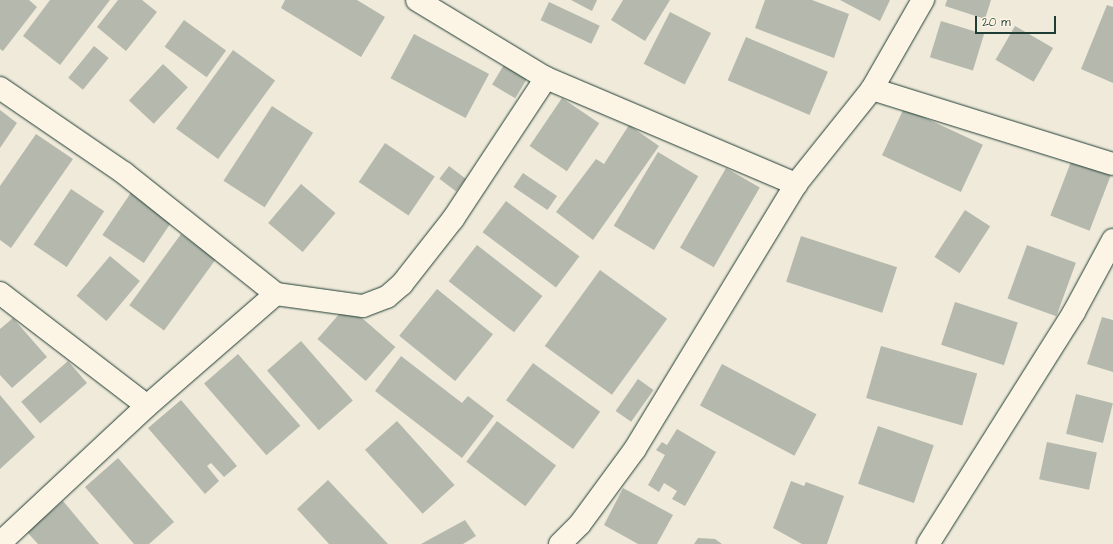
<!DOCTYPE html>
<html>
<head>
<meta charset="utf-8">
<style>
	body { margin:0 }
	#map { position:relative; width:1113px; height:544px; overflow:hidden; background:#efeada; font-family:"Architects Daughter",sans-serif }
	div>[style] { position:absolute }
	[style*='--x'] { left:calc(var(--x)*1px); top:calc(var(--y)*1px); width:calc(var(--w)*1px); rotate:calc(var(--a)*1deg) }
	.building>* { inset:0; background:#b5b9ad; transform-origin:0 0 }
	.roads { filter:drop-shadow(0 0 1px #1f3d34) drop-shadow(0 0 1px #1f3d34) }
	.street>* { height:22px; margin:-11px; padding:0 11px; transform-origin:11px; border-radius:11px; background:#fcf5e5 }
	span { translate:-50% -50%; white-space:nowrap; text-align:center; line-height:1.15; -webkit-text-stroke:4px #fcf5e5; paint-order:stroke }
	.scale { position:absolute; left:975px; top:16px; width:81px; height:18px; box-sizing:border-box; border:2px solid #1f3d34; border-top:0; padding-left:5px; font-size:12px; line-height:14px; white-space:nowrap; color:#1f3d34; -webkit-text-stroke:3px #fcf5e5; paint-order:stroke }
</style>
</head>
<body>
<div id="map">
	<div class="building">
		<div style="clip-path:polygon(0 0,29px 0,37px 7px,3px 51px,0 49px)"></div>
		<div style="clip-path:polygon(50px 0,110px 0,60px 65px,23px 36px)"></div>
		<div style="clip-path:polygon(118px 0,142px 0,157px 12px,126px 51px,97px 27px)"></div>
		<div style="clip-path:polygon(285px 0,357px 0,385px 17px,361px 57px,281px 8px)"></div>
		<div style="clip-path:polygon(571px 0,597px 0,592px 11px)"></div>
		<div style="clip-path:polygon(623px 0,670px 0,645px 41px,611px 20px)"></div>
		<div style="clip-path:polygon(765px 0,812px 0,849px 14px,834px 58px,755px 28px)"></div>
		<div style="clip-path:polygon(840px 0,890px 0,880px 21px)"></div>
		<div style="clip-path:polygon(947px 0,991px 0,985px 19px,945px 6px)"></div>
		<div style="left:549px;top:2px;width:56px;height:20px;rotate:25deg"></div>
		<div style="clip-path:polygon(1107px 5px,1113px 7px,1113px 83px,1081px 69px)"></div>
		<div style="left:670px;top:12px;width:46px;height:58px;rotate:27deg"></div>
		<div style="left:184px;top:20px;width:52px;height:33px;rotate:36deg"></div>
		<div style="left:941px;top:21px;width:45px;height:38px;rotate:17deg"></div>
		<div style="left:1015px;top:26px;width:44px;height:39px;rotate:30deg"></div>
		<div style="left:414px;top:34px;width:85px;height:50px;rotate:28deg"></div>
		<div style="left:746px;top:37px;width:89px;height:47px;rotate:23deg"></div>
		<div style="left:94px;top:46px;width:19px;height:41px;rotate:39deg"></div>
		<div style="left:233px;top:50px;width:52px;height:97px;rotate:36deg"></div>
		<div style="left:505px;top:63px;width:27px;height:25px;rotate:31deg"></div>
		<div style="left:163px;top:64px;width:34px;height:50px;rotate:43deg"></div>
		<div style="left:562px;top:98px;width:45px;height:58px;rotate:34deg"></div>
		<div style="left:272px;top:106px;width:49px;height:89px;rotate:33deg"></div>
		<div style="left:904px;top:108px;width:87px;height:52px;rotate:25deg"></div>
		<div style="clip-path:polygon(0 110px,17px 123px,0 148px)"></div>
		<div style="clip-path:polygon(629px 125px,659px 146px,593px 240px,556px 212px,596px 159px,604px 164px)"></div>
		<div style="clip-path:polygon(36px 134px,73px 159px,11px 248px,0 240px,0 186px)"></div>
		<div style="left:385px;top:143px;width:60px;height:47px;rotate:34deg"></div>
		<div style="left:658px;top:152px;width:47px;height:86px;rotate:31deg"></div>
		<div style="left:1074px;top:154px;width:42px;height:66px;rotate:21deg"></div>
		<div style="left:449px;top:166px;width:21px;height:16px;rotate:37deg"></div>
		<div style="left:726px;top:168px;width:39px;height:92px;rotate:30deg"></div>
		<div style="left:523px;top:173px;width:41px;height:17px;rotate:34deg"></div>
		<div style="left:301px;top:184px;width:45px;height:51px;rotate:40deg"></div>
		<div style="left:71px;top:189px;width:40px;height:67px;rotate:34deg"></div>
		<div style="left:132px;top:191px;width:50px;height:53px;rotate:34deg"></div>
		<div style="left:506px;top:201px;width:92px;height:39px;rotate:37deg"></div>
		<div style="left:965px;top:210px;width:30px;height:56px;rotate:33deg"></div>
		<div style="left:181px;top:234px;width:43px;height:88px;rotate:36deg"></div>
		<div style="left:801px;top:236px;width:101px;height:48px;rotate:18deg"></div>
		<div style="left:477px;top:245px;width:83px;height:46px;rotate:38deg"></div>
		<div style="left:1027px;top:245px;width:52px;height:57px;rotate:20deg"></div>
		<div style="left:110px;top:256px;width:39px;height:52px;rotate:40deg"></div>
		<div style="left:600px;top:270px;width:83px;height:94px;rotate:36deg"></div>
		<div style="left:437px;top:289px;width:72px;height:60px;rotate:39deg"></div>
		<div style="left:955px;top:302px;width:66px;height:45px;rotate:18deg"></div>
		<div style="left:347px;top:305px;width:64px;height:45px;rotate:41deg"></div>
		<div style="clip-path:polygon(1102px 317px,1113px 320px,1113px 372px,1087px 364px)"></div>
		<div style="clip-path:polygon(13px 318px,47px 357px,12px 388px,0 375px,0 329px)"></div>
		<div style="left:301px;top:341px;width:79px;height:45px;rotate:49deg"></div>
		<div style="left:881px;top:346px;width:100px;height:54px;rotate:16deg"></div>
		<div style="left:238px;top:354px;width:95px;height:45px;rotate:49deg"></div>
		<div style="clip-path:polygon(401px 356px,462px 403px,468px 396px,494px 416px,462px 458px,375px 391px)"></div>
		<div style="left:68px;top:361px;width:29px;height:62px;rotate:49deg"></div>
		<div style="left:533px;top:363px;width:83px;height:46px;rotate:36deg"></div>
		<div style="left:722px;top:364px;width:107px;height:47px;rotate:28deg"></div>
		<div style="left:638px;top:379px;width:19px;height:39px;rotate:35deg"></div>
		<div style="left:1076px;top:394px;width:38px;height:41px;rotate:14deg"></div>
		<div style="clip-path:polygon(0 395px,35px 437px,0 469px)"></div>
		<div style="clip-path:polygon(181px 400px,237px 466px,224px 477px,211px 463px,207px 466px,219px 481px,205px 494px,148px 428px)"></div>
		<div style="left:397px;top:421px;width:86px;height:43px;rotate:48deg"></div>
		<div style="left:497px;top:421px;width:74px;height:51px;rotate:37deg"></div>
		<div style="left:878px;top:426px;width:59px;height:61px;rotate:19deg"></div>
		<div style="clip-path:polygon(677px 429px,716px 452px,685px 506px,672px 499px,677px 491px,664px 483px,659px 492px,648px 485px,665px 455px,656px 450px,662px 442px,667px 445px)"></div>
		<div style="left:1047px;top:442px;width:51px;height:38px;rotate:12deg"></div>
		<div style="clip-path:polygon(118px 458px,174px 522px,149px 544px,134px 544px,85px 487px)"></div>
		<div style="clip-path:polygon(328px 480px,388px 544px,329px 544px,297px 509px)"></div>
		<div style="clip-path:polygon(791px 481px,804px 486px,806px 482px,844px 496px,827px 544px,802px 544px,773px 528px)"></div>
		<div style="clip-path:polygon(623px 488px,673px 515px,657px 544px,638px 544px,604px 525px)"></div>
		<div style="clip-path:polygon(63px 501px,99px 544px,38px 544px,27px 532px)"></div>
		<div style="clip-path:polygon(465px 520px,476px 536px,463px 544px,421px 544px)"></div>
		<div style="clip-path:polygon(698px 538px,715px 539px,722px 544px,694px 544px)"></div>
	</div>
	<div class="roads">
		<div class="street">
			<div style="--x:417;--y:0;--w:151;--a:31.2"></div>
			<div style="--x:546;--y:78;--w:272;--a:23"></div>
			<div style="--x:0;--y:88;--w:150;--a:34.4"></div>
			<div style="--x:124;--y:173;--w:194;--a:38.5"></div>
			<div style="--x:872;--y:89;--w:252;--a:17.3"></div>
			<div style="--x:0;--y:293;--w:185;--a:37.5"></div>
			<div style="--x:0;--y:543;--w:201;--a:-43"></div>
			<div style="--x:147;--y:406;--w:171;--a:-41"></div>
			<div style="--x:276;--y:294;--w:88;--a:7.9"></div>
			<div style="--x:363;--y:306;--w:26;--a:-21"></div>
			<div style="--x:387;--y:297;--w:20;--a:-41"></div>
			<div style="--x:402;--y:284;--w:83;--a:-51.9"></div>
			<div style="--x:453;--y:219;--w:169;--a:-56.6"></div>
			<div style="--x:560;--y:544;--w:28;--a:-45"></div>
			<div style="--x:580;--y:524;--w:93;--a:-53.7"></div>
			<div style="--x:635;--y:449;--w:310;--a:-58.7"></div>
			<div style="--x:796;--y:184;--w:122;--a:-51.3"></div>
			<div style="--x:872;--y:89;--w:103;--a:-60.2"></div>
			<div style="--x:928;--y:544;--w:274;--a:-57.8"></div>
			<div style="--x:1074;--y:312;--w:82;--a:-61.6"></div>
		</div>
	</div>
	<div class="scale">20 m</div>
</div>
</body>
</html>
